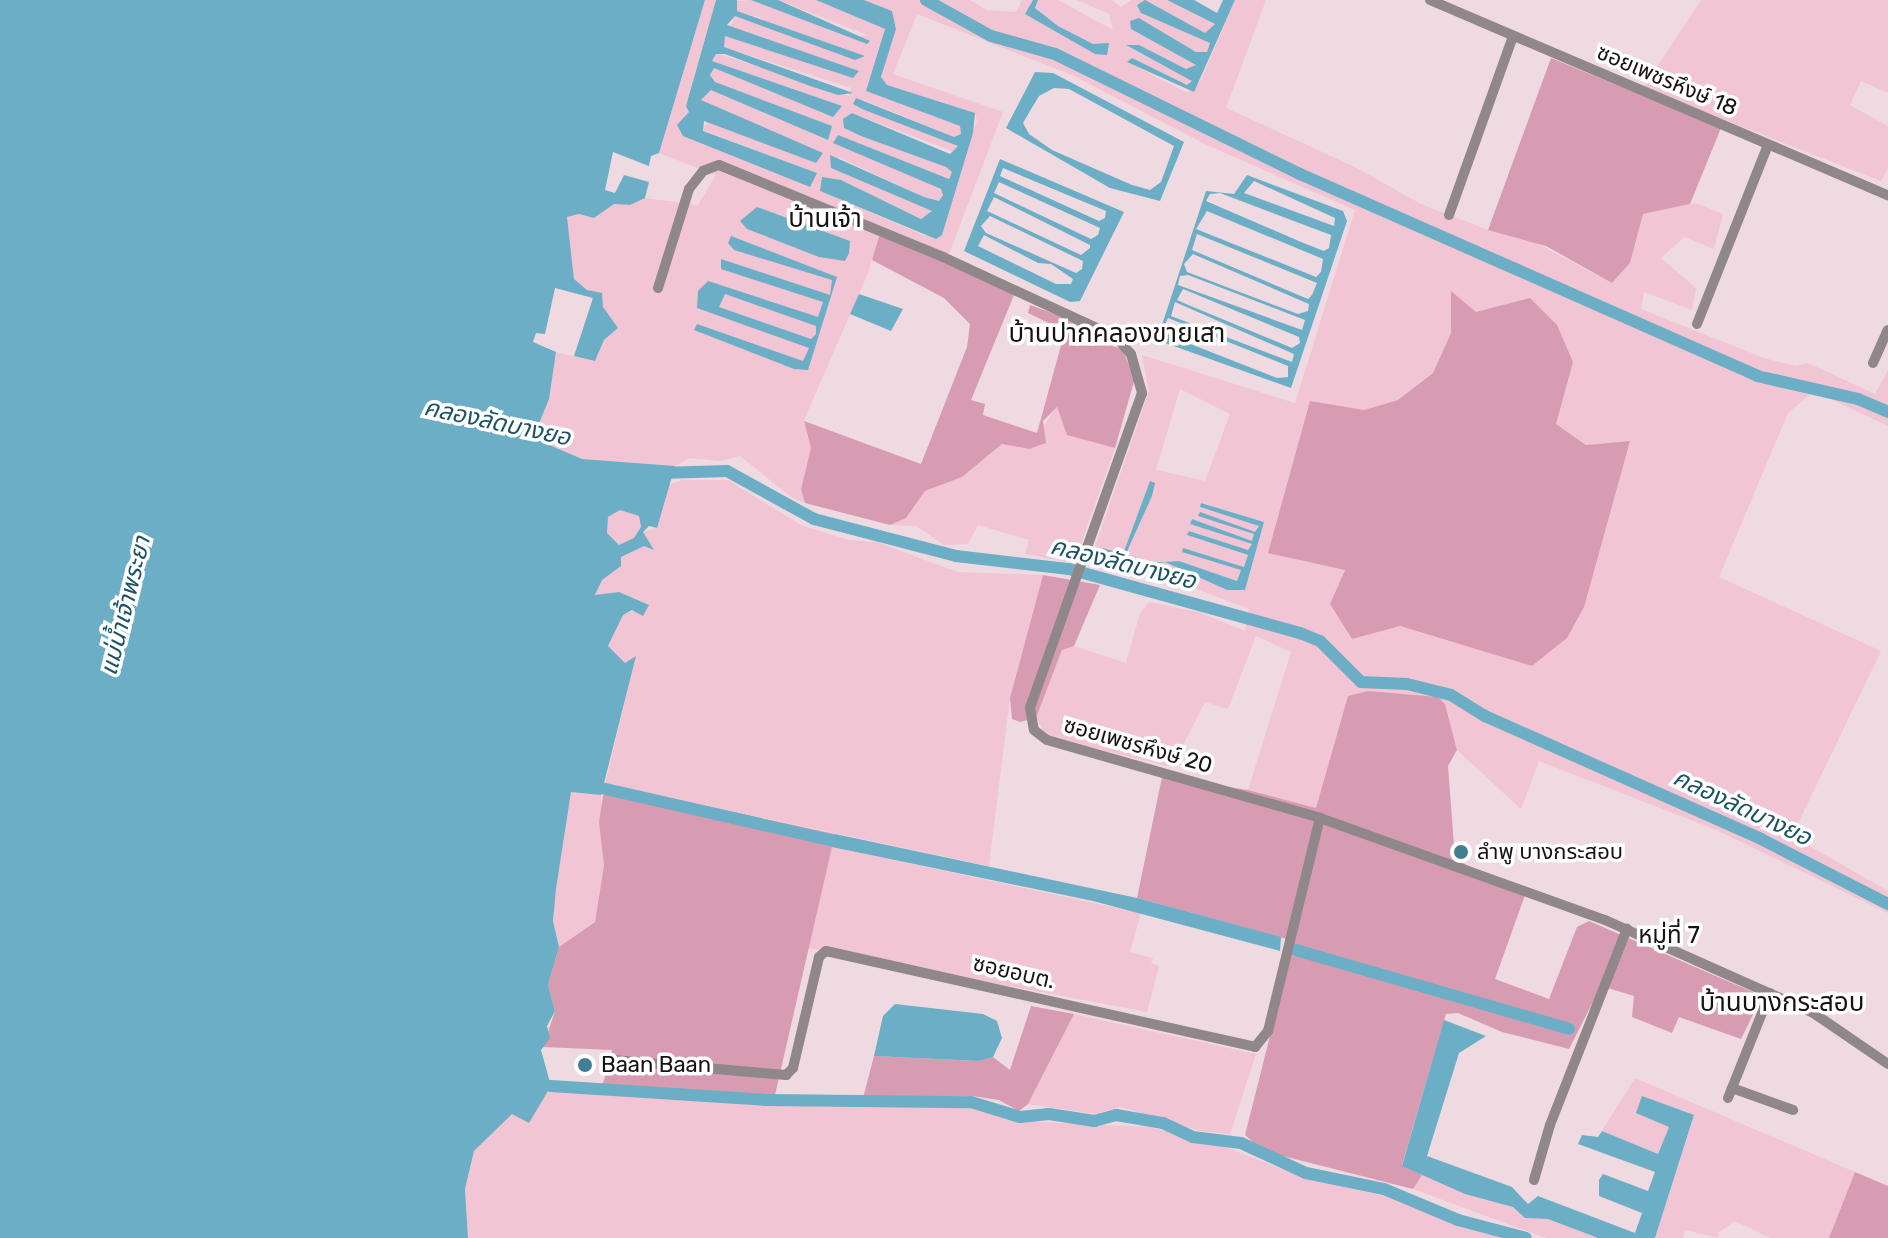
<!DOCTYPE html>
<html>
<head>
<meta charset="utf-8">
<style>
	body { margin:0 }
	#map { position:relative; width:1888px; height:1238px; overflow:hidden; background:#efdae1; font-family:Rubik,"Noto Sans Thai",sans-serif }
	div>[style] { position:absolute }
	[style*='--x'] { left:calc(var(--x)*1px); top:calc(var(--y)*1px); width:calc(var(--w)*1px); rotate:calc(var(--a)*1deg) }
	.green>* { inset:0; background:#f1c5d4 }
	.forest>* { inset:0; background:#d79cb2 }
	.water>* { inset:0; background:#6caec5 }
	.canal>* { height:12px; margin:-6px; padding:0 6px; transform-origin:6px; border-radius:6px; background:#6caec5 }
	.street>* { height:10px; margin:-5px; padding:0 5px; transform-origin:5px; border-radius:5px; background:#90878a }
	.dots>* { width:22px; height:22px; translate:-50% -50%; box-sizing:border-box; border:4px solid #fff; border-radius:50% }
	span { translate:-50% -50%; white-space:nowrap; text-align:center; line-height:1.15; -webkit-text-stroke:7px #fff; paint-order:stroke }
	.street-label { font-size:22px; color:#191214 }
	.poi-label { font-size:22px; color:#191214 }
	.left { translate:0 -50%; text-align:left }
	.water-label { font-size:24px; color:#1c5364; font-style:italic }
	.neighbourhood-label { font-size:24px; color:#191214 }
	.quarter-label { font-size:26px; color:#191214 }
</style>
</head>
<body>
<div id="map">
	<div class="green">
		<div style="clip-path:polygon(evenodd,705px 0,716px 0,686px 106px,690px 112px,677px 125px,816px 173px,703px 130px,709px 119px,823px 153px,706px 105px,701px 100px,711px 90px,828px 140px,715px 82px,710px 75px,714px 68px,833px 117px,842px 106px,712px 61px,716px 53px,849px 96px,851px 88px,724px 47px,724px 36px,738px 38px,825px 69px,729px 29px,735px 16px,778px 31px,761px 18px,737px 11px,736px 1px,751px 0,850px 38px,867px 35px,778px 0,816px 0,885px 29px,866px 91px,960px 126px,961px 134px,954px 137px,864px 100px,853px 104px,952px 142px,959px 146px,957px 153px,852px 113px,844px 128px,946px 167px,952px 172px,948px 179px,885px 156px,942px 190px,943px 195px,939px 201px,924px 197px,838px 157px,831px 168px,932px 211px,921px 219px,841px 180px,820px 191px,926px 236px,977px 121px,975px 113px,887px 85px,881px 77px,896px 29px,892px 11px,864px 0,970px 0,987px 10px,1016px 12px,1022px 0,1033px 0,1026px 14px,1093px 44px,1058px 26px,1034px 7px,1038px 0,1058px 0,1113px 30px,1109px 14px,1077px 0,1111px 0,1121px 7px,1131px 0,1167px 0,1215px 24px,1213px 32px,1205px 33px,1145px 1px,1138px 6px,1142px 13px,1210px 42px,1207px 52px,1196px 52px,1139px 18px,1131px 29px,1196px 65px,1186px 69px,1139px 45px,1127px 46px,1193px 81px,1187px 85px,1132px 58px,1128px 62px,1187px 93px,1201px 80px,1235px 0,1266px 0,1226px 108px,1355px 167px,1421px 204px,1488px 230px,1523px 236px,1612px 283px,1630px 263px,1643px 214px,1696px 203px,1723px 214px,1714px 249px,1684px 237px,1661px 258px,1696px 288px,1692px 310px,1644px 292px,1641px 309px,1764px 358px,1795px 366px,1808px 363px,1875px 394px,1888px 370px,1888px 426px,1814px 391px,1788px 413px,1719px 577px,1881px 651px,1792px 836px,1888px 891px,1888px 913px,1714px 829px,1539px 761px,1521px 809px,1457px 750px,1445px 704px,1349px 696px,1316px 808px,1248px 790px,1291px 652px,1256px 636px,1228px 709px,1205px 702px,1172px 767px,1047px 737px,1036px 718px,1062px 650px,1074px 646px,1126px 663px,1140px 613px,1149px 602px,1198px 612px,1245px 631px,1249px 609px,1194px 588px,1090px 561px,1149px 391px,1142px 355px,1295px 403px,1355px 210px,1207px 145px,1072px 75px,917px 14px,893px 74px,1003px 112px,949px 254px,881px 231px,868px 273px,804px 420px,811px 448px,801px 489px,805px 503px,791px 497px,740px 456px,721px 461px,690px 458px,675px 466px,582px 459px,540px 441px,538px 426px,549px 399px,556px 352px,595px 361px,604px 340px,618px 328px,574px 279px,567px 217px,579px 214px,594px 218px,614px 204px,630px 205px,645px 198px,698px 205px,716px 175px,659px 153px,705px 0,1451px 333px,1573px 362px,1555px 424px,1586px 445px,1629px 441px,1567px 638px,1532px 666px,1399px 626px,1352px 639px,1330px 604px,1345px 570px,1309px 402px,1364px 410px,1398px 400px,1433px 373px,1451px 333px,705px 0,1180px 389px,1230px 414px,1205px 481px,1156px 470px,1180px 389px,705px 0,1150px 481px,1152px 496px,1125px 556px,1147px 563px,1179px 561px,1237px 581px,1241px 570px,1183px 548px,1244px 567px,1249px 556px,1187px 535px,1190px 531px,1249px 551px,1252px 544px,1191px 524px,1192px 519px,1253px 542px,1255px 534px,1198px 515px,1256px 532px,1259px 525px,1201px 508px,1202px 503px,1264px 522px,1245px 590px,1227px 590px,1165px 562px,1149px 566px,1104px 554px,1104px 548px,1123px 554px,1150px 481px)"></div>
		<div style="clip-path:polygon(1701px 0,1888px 0,1888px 93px,1861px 81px,1850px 105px,1888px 126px,1888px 168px,1881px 181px,1643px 88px)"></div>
		<div style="clip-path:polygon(1057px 406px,1067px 435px,1115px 448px,1074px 563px,1025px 554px,1029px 540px,978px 525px,968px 544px,944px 545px,916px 526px,890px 525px,906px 518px,925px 491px,962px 477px,1002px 444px,1028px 449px)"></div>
		<div style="clip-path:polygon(682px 480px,728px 480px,801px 525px,849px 540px,877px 542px,957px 572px,1043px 575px,1010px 698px,989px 866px,605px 784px,635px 659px,625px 664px,608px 647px,623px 615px,649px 605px,619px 592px,595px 596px,602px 580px,620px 566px,621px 557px,644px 545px,653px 549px,643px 532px,657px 528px,666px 486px)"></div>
		<div style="clip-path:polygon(620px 510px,639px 516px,641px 527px,634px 539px,619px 545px,607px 533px,608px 517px)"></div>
		<div style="clip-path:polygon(571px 792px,601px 795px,604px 865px,595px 922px,559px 947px,553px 921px,556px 889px)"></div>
		<div style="clip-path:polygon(832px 847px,1141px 913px,1130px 952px,1153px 958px,1151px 963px,1159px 966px,1147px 1012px,808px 948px)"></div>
		<div style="clip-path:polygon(1074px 1014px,1256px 1054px,1230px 1134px,1200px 1131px,1121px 1107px,1095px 1114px,1028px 1104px)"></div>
		<div style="clip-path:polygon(1635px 1078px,1855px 1172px,1829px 1238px,1770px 1238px,1735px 1221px,1719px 1232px,1718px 1238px,1685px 1230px,1683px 1238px,1655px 1238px,1694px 1116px,1669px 1127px,1658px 1154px,1602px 1131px)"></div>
		<div style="clip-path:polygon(548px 1090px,743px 1104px,970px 1107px,1017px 1121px,1151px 1127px,1225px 1147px,1307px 1179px,1394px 1198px,1505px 1238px,468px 1238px,465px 1189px,474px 1151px,512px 1114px,529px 1122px)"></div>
		<div style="clip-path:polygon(1422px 1175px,1513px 1207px,1525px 1218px,1548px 1219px,1598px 1238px,1546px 1238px,1413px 1189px)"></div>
	</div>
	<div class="forest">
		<div style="clip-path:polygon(1551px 58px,1721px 128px,1690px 204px,1643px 214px,1630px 263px,1612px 283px,1546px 246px,1488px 230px)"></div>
		<div style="clip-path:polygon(881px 230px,1014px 295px,971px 400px,985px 404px,983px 415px,1037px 433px,1065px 331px,1028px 313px,1030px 305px,1091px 327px,1087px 338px,1122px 349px,1135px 378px,1115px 448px,1067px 435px,1057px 407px,1043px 421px,1046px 443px,1029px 449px,1002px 444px,962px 477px,925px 491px,906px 518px,890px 525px,805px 503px,801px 489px,811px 448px,804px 421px,921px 464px,967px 347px,970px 324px,944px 298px,872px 260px)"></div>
		<div style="clip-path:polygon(1451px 291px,1476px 312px,1530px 298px,1557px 325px,1573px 362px,1556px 424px,1586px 445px,1630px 441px,1584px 607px,1567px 638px,1532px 666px,1400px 626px,1352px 639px,1330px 604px,1345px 570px,1268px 553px,1310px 401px,1364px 410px,1398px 400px,1433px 373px,1451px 333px)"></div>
		<div style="clip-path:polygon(1043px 575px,1100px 585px,1074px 646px,1062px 650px,1036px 718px,1020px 722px,1012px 719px,1010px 698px)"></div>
		<div style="clip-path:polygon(1368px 691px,1438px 697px,1445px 704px,1457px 750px,1448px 766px,1455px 859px,1525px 895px,1495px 979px,1549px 999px,1577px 927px,1589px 921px,1762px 996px,1741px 1039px,1679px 1017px,1672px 1033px,1632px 1017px,1634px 996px,1601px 986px,1569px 1049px,1502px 1032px,1458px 1013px,1446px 1014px,1402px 1165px,1422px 1175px,1413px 1189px,1263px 1151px,1245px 1135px,1294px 941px,1137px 898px,1162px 777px,1248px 790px,1316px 808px,1348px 696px)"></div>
		<div style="clip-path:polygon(605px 784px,835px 834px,775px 1095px,602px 1087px,612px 1050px,543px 1047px,555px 1011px,548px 985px,559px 947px,595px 922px,604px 865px,599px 822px)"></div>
		<div style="clip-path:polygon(1031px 1006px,1074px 1014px,1028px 1104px,1019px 1111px,999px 1100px,973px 1096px,863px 1098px,874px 1056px,979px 1061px,993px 1057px,1010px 1070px)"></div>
		<div style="clip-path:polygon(1855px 1172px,1888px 1186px,1888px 1238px,1829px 1238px)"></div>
	</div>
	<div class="water">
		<div style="clip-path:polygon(evenodd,0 0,705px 0,659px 153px,651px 156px,649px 166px,613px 152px,605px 190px,615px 193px,624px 175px,649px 182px,645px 198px,630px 205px,614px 204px,594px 218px,579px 214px,567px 217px,574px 279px,587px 290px,602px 293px,603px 307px,618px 328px,604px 340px,595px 361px,574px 356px,593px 298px,555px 288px,545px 334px,536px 333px,533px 342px,556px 352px,549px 399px,538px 426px,540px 441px,582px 459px,675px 466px,657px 528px,649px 526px,643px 532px,654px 550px,644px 546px,621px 557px,621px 566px,602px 580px,595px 595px,619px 592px,649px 605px,643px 616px,632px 610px,623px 615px,608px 646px,625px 663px,636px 656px,601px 795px,571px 792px,556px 889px,553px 921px,559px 947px,548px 985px,555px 1011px,547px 1026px,550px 1038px,541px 1050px,551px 1086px,529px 1123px,512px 1114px,474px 1151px,465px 1189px,468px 1238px,0 1238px,0 0,620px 510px,639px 516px,641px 527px,634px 538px,619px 545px,607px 533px,608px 517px,620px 510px)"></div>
		<div style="clip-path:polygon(716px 0,737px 0,737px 11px,865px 56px,855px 60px,735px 16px,727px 25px,859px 71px,853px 78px,725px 36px,724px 47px,853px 93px,838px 95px,810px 86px,725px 54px,716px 54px,712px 61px,842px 106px,833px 117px,714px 68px,710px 75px,715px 82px,832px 126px,828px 140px,711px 90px,701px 100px,823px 153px,816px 163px,704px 121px,703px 131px,817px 173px,810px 187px,683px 136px,677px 125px,689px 112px,686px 106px)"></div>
		<div style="clip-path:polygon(751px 0,778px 0,870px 41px,867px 44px)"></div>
		<div style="clip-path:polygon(816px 0,864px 0,892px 11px,896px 29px,881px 77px,887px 85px,975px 113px,973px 133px,942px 235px,936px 239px,820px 191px,822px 177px,841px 180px,921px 219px,932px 211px,831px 168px,830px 155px,924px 197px,939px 201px,943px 195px,941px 189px,833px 143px,838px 135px,949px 179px,952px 172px,946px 167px,861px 136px,844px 128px,843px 119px,852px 113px,950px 154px,958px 146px,862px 109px,853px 104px,856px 98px,954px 137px,961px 134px,960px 126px,866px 91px,885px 29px)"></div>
		<div style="clip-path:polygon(1033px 0,1038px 0,1035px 8px,1058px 26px,1093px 44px,1109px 43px,1107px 55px,1095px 54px,1025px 14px)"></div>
		<div style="clip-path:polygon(1145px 0,1205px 33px,1215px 24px,1167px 0,1194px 0,1217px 13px,1223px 0,1235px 0,1194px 92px,1127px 62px,1132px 58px,1187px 85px,1192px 81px,1126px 45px,1139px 45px,1186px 69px,1196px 65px,1131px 29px,1130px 21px,1139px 18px,1196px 52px,1207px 52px,1210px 43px,1141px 13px,1137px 5px)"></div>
		<div style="clip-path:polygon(evenodd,1035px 72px,1053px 73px,1184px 142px,1160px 201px,1110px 188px,1006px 128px,1035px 72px,1054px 88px,1069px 89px,1174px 146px,1161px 182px,1150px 190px,1132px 185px,1052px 150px,1029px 134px,1023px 123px,1030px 111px,1039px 96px,1054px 88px)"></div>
		<div style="clip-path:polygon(evenodd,1000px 159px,1124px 212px,1080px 301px,1070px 302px,964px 251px,1000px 159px,1003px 168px,1106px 211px,1105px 218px,1099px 221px,1000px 176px,1003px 168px,1000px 159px,999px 182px,1100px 228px,1098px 235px,1091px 239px,994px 193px,999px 182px,1000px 159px,994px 197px,1090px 245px,1090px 248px,1081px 255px,987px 211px,994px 197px,1000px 159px,990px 216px,1083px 261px,1082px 269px,1076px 273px,986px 233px,981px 226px,990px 216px,1000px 159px,984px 235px,1038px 263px,1051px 264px,1073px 279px,1071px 284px,1056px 284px,978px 246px,984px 235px)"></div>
		<div style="clip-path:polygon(evenodd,1247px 175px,1343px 211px,1347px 221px,1291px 388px,1157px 340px,1206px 191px,1234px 194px,1247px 175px,1254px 181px,1335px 218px,1334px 226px,1244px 193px,1254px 181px,1247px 175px,1220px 193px,1331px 235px,1329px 248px,1324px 251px,1301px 242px,1206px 201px,1210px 194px,1220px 193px,1247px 175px,1207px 211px,1323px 259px,1321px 272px,1316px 277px,1196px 229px,1207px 211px,1247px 175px,1197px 234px,1317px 283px,1312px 295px,1308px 299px,1192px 250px,1197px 234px,1247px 175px,1193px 254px,1309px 304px,1308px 311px,1298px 314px,1187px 272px,1184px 264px,1193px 254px,1247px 175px,1188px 275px,1305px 320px,1302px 330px,1178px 285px,1180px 276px,1188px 275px,1247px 175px,1183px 289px,1299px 337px,1300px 343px,1292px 348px,1186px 304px,1177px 300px,1183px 289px,1247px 175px,1175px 302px,1294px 354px,1292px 362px,1171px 316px,1175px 302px,1247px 175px,1168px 318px,1288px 366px,1288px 377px,1277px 378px,1170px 336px,1163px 329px,1168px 318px)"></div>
		<div style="clip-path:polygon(757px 207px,850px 241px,849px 253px,845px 261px,819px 257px,747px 229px,740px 221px)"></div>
		<div style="clip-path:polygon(evenodd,731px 236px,837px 277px,808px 370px,794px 369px,694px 330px,697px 324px,803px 361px,809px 348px,697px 308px,698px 291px,708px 281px,818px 317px,823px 302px,721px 269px,721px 259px,830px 295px,832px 280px,734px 250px,728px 243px,731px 236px,725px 294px,816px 326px,816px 334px,811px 339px,719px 307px,725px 294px)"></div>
		<div style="clip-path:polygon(859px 294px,903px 309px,891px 331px,850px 314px)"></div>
		<div style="clip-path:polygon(1150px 481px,1155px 483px,1152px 496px,1125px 556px,1147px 563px,1179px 561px,1237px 581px,1241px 570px,1182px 552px,1183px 548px,1244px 567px,1248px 555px,1187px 535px,1189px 531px,1248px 550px,1252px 544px,1190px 524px,1192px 519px,1252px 541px,1254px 534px,1198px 516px,1200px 512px,1255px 532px,1259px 526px,1200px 507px,1201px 503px,1264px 522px,1245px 590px,1227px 590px,1165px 562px,1149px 566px,1104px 554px,1103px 548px,1123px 554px)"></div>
		<div style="clip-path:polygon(835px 834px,1137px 898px,1281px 937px,1280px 951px,1093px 901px,832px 847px)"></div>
		<div style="clip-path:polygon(895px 1004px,983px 1014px,997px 1021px,1002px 1038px,993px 1057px,979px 1061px,874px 1056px,883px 1016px)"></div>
		<div style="clip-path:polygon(1444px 1020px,1486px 1036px,1459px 1053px,1427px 1156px,1512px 1187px,1528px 1204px,1538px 1196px,1635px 1233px,1642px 1213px,1599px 1196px,1599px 1180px,1603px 1174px,1648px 1191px,1655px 1172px,1578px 1144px,1582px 1135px,1598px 1137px,1602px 1131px,1658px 1154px,1669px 1127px,1636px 1113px,1642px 1096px,1694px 1115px,1655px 1238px,1598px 1238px,1548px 1219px,1525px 1218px,1513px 1207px,1465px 1194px,1402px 1166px)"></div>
	</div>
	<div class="canal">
		<div style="--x:926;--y:0;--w:74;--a:29"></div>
		<div style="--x:991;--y:36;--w:66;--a:15.7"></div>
		<div style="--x:1055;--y:54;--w:273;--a:26.1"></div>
		<div style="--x:1300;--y:174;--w:500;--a:23.8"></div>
		<div style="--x:1757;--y:376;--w:104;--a:12.8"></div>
		<div style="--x:1858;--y:399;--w:33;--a:23"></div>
		<div style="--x:661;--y:473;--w:66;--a:-1.7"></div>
		<div style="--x:727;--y:471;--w:99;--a:28.9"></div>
		<div style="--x:814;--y:519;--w:147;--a:14.6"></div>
		<div style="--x:956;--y:556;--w:114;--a:6.6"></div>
		<div style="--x:1069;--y:569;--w:240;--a:15.5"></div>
		<div style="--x:1300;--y:633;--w:22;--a:22"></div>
		<div style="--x:1320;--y:641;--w:58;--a:45"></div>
		<div style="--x:1361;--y:682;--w:46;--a:2.5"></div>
		<div style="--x:1407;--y:684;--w:45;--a:14"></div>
		<div style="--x:1451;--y:695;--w:40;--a:32"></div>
		<div style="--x:1485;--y:716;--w:302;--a:24"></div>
		<div style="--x:1761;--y:839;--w:143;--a:27.1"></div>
		<div style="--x:588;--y:785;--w:266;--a:12.8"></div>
		<div style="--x:1296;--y:950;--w:284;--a:16.1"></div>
		<div style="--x:551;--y:1086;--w:216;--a:3.7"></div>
		<div style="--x:767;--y:1100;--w:204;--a:0.6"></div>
		<div style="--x:971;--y:1102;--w:51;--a:17"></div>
		<div style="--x:1020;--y:1117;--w:29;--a:-6"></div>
		<div style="--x:1049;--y:1114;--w:46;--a:8.8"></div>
		<div style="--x:1094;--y:1121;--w:23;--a:-15"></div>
		<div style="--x:1116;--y:1115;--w:48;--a:9.7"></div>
		<div style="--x:1163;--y:1123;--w:33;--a:25"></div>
		<div style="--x:1193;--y:1137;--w:48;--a:7.1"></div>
		<div style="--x:1241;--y:1143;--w:72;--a:24.8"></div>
		<div style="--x:1306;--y:1173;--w:80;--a:11.6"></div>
		<div style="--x:1384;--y:1189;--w:80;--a:22.7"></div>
		<div style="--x:1458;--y:1220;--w:70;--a:14.8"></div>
	</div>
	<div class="street">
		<div style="--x:1430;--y:0;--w:498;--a:23.1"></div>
		<div style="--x:1449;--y:215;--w:190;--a:-70.3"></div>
		<div style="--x:658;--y:288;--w:104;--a:-72.6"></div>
		<div style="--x:689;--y:189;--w:23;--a:-52"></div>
		<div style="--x:703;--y:171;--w:17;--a:-21"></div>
		<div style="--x:719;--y:165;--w:242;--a:22.3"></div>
		<div style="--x:943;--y:257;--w:191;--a:24.8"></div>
		<div style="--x:1116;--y:337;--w:23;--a:49"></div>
		<div style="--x:1131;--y:354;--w:41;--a:74.2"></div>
		<div style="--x:1142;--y:393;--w:334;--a:109.6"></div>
		<div style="--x:1030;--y:708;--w:22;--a:80"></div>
		<div style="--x:1034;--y:730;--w:16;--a:38"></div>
		<div style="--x:1047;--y:740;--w:284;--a:15.9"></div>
		<div style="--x:1320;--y:818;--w:303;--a:19.7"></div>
		<div style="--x:1605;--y:920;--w:227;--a:24"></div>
		<div style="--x:1812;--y:1012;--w:92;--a:34.4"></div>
		<div style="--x:1697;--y:324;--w:193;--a:-68.4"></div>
		<div style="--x:1873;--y:363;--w:36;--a:-66"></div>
		<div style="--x:614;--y:1060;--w:173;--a:5"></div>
		<div style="--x:786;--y:1075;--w:10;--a:-45"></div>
		<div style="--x:793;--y:1068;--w:114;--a:-76.8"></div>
		<div style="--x:819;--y:957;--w:9;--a:-41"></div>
		<div style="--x:826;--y:951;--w:440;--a:12.6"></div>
		<div style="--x:1255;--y:1047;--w:21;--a:-51"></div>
		<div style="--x:1268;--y:1031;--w:219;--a:-76.3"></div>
		<div style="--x:1732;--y:1088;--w:65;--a:19.8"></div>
		<div style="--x:1728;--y:1098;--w:113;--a:-68.2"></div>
		<div style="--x:1534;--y:1180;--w:57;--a:-73.8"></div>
		<div style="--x:1550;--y:1125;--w:211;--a:-68.6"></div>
	</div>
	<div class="dots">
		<div style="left:1461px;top:852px;background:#3f7e93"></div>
		<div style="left:585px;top:1065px;background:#3f7e93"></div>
	</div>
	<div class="street-label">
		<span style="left:1667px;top:80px;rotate:23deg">ซอยเพชรหึงษ์ 18</span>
		<span style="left:1138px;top:745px;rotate:16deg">ซอยเพชรหึงษ์ 20</span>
		<span style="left:1014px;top:972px;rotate:13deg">ซอยอบต.</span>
	</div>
	<div class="poi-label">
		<span class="left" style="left:1477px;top:852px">ลำพู บางกระสอบ</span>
		<span class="left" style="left:601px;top:1065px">Baan Baan</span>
	</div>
	<div class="water-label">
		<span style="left:497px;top:423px;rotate:12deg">คลองลัดบางยอ</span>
		<span style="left:1123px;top:564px;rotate:14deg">คลองลัดบางยอ</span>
		<span style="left:126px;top:606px;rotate:-76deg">แม่น้ำเจ้าพระยา</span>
		<span style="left:1742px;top:808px;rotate:25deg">คลองลัดบางยอ</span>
	</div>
	<div class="neighbourhood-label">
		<span style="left:1669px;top:936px">หมู่ที่ 7</span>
	</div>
	<div class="quarter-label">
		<span style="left:825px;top:219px">บ้านเจ้า</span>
		<span style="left:1117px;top:334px">บ้านปากคลองขายเสา</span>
		<span style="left:1782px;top:1003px">บ้านบางกระสอบ</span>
	</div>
</div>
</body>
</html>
